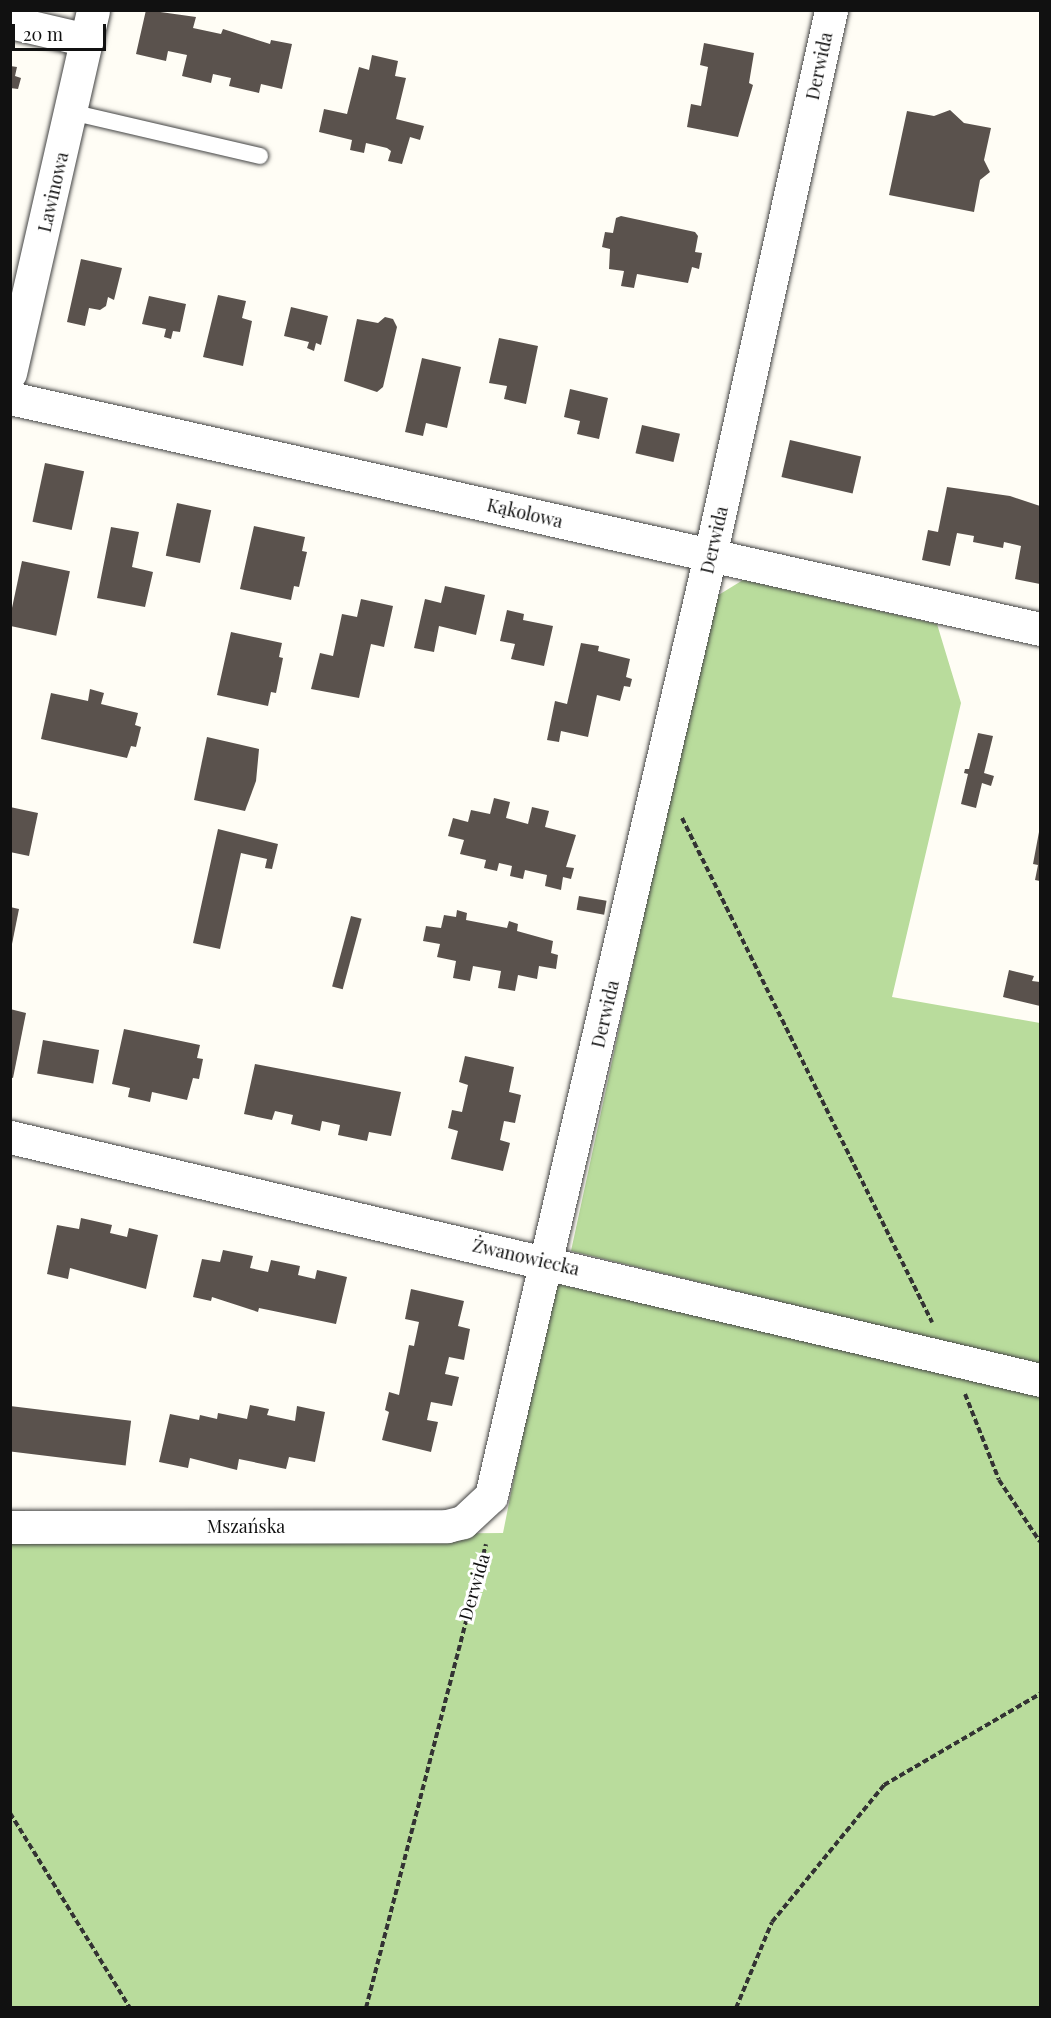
<!DOCTYPE html>
<html>
<head>
<meta charset="utf-8">
<style>
	body { margin:0 }
	#map { position:relative; width:1051px; height:2018px; overflow:hidden; background:#fffdf5; font-family:"Playfair Display",serif }
	div>[style] { position:absolute }
	[style*='--x'] { left:calc(var(--x)*1px); top:calc(var(--y)*1px); width:calc(var(--w)*1px); rotate:calc(var(--a)*1deg) }
	.forest>* { inset:0; background:#b9dc9c }
	.building>* { inset:0; background:#5a524d; transform-origin:0 0 }
	.path>* { height:4px; margin-top:-2px; transform-origin:0; background:repeating-linear-gradient(90deg,#333 0 6px,transparent 0 9px) }
	.roads { filter:drop-shadow(0 0 2px #444) drop-shadow(0 0 2px #444) }
	.lane>* { height:16px; margin:-8px; padding:0 8px; transform-origin:8px; border-radius:8px; background:#fff }
	.street>* { height:33px; margin:-16.5px; padding:0 16.5px; transform-origin:16.5px; border-radius:16.5px; background:#fff }
	span { translate:-50% -50%; white-space:nowrap; text-align:center; line-height:1.15; -webkit-text-stroke:6px #fff; paint-order:stroke }
	.street-label { font-size:18px; color:#111 }
	.frame { position:absolute; inset:0; border:12px solid #111; pointer-events:none }
	.scale { position:absolute; left:12px; top:24px; width:94px; height:27px; box-sizing:border-box; border:3px solid #111; border-top:0; padding-left:8px; font-size:18px; line-height:21px; white-space:nowrap; color:#111; -webkit-text-stroke:4px #fff; paint-order:stroke }
</style>
</head>
<body>
<div id="map">
	<div class="forest">
		<div style="clip-path:polygon(743px 580px,937px 624px,961px 703px,892px 997px,1040px 1023px,1040px 1365px,571px 1251px,712px 599px)"></div>
		<div style="clip-path:polygon(553px 1283px,1040px 1393px,1040px 2007px,11px 2007px,10px 1537px,503px 1533px)"></div>
	</div>
	<div class="building">
		<div style="clip-path:polygon(146px 10px,196px 17px,193px 28px,221px 34px,223px 29px,270px 44px,271px 40px,292px 44px,282px 89px,261px 84px,259px 93px,229px 86px,231px 78px,213px 74px,211px 83px,182px 76px,187px 55px,168px 51px,166px 61px,136px 54px)"></div>
		<div style="clip-path:polygon(704px 43px,754px 53px,749px 83px,753px 85px,738px 137px,687px 127px,691px 104px,701px 106px,708px 67px,700px 65px)"></div>
		<div style="clip-path:polygon(372px 55px,398px 61px,395px 76px,406px 78px,396px 119px,424px 126px,420px 140px,410px 137px,402px 164px,388px 161px,391px 151px,387px 148px,366px 143px,364px 153px,350px 150px,352px 140px,319px 132px,324px 109px,347px 114px,359px 67px,369px 70px)"></div>
		<div style="clip-path:polygon(10px 66px,17px 67px,15px 76px,21px 78px,18px 89px,10px 88px)"></div>
		<div style="clip-path:polygon(950px 110px,964px 123px,991px 128px,984px 160px,990px 172px,980px 180px,974px 212px,889px 195px,907px 111px,934px 116px)"></div>
		<div style="clip-path:polygon(621px 216px,695px 232px,698px 236px,695px 252px,702px 253px,699px 269px,692px 267px,688px 283px,637px 274px,634px 288px,621px 286px,624px 271px,609px 269px,610px 249px,602px 247px,605px 232px,613px 233px,616px 218px)"></div>
		<div style="clip-path:polygon(81px 259px,122px 268px,114px 300px,108px 297px,106px 306px,100px 310px,89px 308px,85px 326px,67px 322px)"></div>
		<div style="clip-path:polygon(218px 295px,246px 301px,242px 318px,252px 321px,243px 366px,203px 357px)"></div>
		<div style="clip-path:polygon(149px 296px,186px 304px,180px 332px,173px 331px,171px 339px,164px 337px,166px 329px,142px 324px)"></div>
		<div style="clip-path:polygon(291px 307px,328px 316px,321px 345px,316px 343px,314px 351px,307px 348px,309px 342px,284px 336px)"></div>
		<div style="clip-path:polygon(385px 317px,393px 319px,397px 327px,383px 387px,377px 392px,344px 381px,357px 319px,378px 323px)"></div>
		<div style="clip-path:polygon(499px 338px,538px 346px,526px 404px,504px 399px,507px 386px,489px 383px)"></div>
		<div style="clip-path:polygon(422px 358px,461px 367px,447px 428px,426px 423px,423px 436px,405px 432px)"></div>
		<div style="clip-path:polygon(570px 389px,608px 398px,599px 439px,577px 434px,580px 421px,564px 417px)"></div>
		<div style="left:642px;top:425px;width:39px;height:29px;rotate:13deg"></div>
		<div style="left:790px;top:440px;width:73px;height:38px;rotate:13deg"></div>
		<div style="left:45px;top:463px;width:40px;height:60px;rotate:12deg"></div>
		<div style="clip-path:polygon(947px 487px,1010px 496px,1040px 506px,1040px 584px,1015px 579px,1021px 546px,1004px 542px,1003px 548px,973px 542px,974px 536px,957px 533px,950px 566px,922px 560px,928px 530px,938px 532px)"></div>
		<div style="left:177px;top:503px;width:35px;height:54px;rotate:12deg"></div>
		<div style="clip-path:polygon(254px 526px,305px 537px,302px 551px,307px 552px,299px 587px,294px 586px,291px 600px,240px 589px)"></div>
		<div style="clip-path:polygon(111px 527px,139px 532px,132px 567px,153px 572px,145px 607px,97px 598px)"></div>
		<div style="left:22px;top:561px;width:49px;height:66px;rotate:12deg"></div>
		<div style="clip-path:polygon(445px 586px,485px 595px,476px 635px,439px 626px,434px 652px,414px 648px,425px 599px,441px 603px)"></div>
		<div style="clip-path:polygon(361px 599px,393px 606px,384px 647px,371px 644px,359px 698px,311px 689px,320px 653px,333px 656px,342px 614px,357px 617px)"></div>
		<div style="clip-path:polygon(507px 610px,524px 614px,523px 620px,553px 626px,544px 666px,511px 659px,515px 644px,500px 641px)"></div>
		<div style="clip-path:polygon(231px 632px,282px 643px,279px 657px,283px 658px,276px 693px,271px 692px,268px 706px,217px 695px)"></div>
		<div style="clip-path:polygon(581px 643px,599px 646px,598px 651px,630px 659px,626px 677px,632px 679px,630px 687px,624px 686px,620px 701px,597px 695px,588px 737px,561px 731px,559px 742px,547px 740px,555px 701px,567px 704px)"></div>
		<div style="clip-path:polygon(90px 689px,104px 693px,101px 704px,138px 713px,135px 725px,141px 727px,136px 747px,131px 746px,127px 758px,41px 739px,51px 693px,88px 701px)"></div>
		<div style="clip-path:polygon(978px 733px,993px 736px,984px 773px,994px 776px,991px 786px,982px 783px,976px 808px,961px 804px,968px 774px,964px 773px,965px 769px,969px 769px)"></div>
		<div style="clip-path:polygon(207px 737px,259px 749px,256px 781px,245px 811px,194px 800px)"></div>
		<div style="clip-path:polygon(494px 798px,510px 802px,506px 818px,528px 824px,532px 807px,549px 811px,545px 827px,576px 835px,566px 867px,574px 868px,571px 879px,563px 877px,561px 890px,545px 886px,547px 875px,525px 870px,523px 879px,510px 876px,512px 866px,499px 863px,497px 871px,484px 868px,486px 860px,460px 854px,464px 840px,448px 836px,453px 818px,468px 822px,471px 810px,490px 814px)"></div>
		<div style="clip-path:polygon(10px 807px,38px 813px,29px 856px,10px 852px)"></div>
		<div style="clip-path:polygon(218px 829px,278px 844px,272px 869px,265px 868px,267px 859px,241px 853px,220px 949px,193px 943px)"></div>
		<div style="clip-path:polygon(1039px 832px,1040px 832px,1040px 881px,1035px 880px,1038px 865px,1033px 864px)"></div>
		<div style="left:579px;top:896px;width:28px;height:14px;rotate:10deg"></div>
		<div style="clip-path:polygon(10px 907px,19px 909px,12px 944px,10px 944px)"></div>
		<div style="clip-path:polygon(457px 910px,467px 913px,466px 920px,507px 928px,509px 921px,518px 924px,517px 931px,553px 941px,551px 953px,558px 955px,556px 969px,539px 966px,537px 979px,518px 975px,515px 991px,498px 988px,501px 971px,473px 966px,470px 981px,453px 978px,456px 961px,437px 957px,440px 944px,423px 941px,426px 926px,441px 928px,444px 915px,456px 917px)"></div>
		<div style="left:351px;top:916px;width:11px;height:73px;rotate:15deg"></div>
		<div style="clip-path:polygon(1009px 970px,1034px 976px,1032px 981px,1040px 982px,1040px 1006px,1003px 997px)"></div>
		<div style="clip-path:polygon(10px 1009px,26px 1013px,13px 1078px,10px 1077px)"></div>
		<div style="clip-path:polygon(124px 1029px,200px 1045px,197px 1058px,203px 1059px,199px 1079px,193px 1078px,187px 1100px,152px 1092px,150px 1102px,128px 1097px,130px 1088px,112px 1084px)"></div>
		<div style="left:43px;top:1040px;width:57px;height:34px;rotate:10deg"></div>
		<div style="clip-path:polygon(465px 1056px,514px 1067px,509px 1092px,521px 1095px,515px 1123px,504px 1121px,500px 1140px,510px 1143px,503px 1171px,451px 1159px,458px 1131px,448px 1128px,452px 1110px,462px 1112px,468px 1085px,459px 1082px)"></div>
		<div style="clip-path:polygon(255px 1064px,401px 1092px,391px 1136px,369px 1132px,367px 1141px,338px 1135px,340px 1125px,322px 1121px,320px 1131px,291px 1124px,293px 1115px,275px 1111px,272px 1120px,244px 1114px)"></div>
		<div style="clip-path:polygon(81px 1218px,112px 1225px,110px 1233px,127px 1237px,129px 1228px,158px 1235px,146px 1289px,70px 1268px,68px 1279px,47px 1274px,57px 1225px,79px 1229px)"></div>
		<div style="clip-path:polygon(223px 1250px,253px 1256px,250px 1268px,268px 1272px,271px 1260px,300px 1266px,298px 1275px,315px 1279px,317px 1270px,347px 1277px,336px 1324px,259px 1308px,258px 1312px,212px 1297px,211px 1301px,193px 1297px,202px 1259px,220px 1262px)"></div>
		<div style="clip-path:polygon(411px 1289px,464px 1301px,458px 1326px,470px 1329px,464px 1360px,449px 1357px,445px 1374px,459px 1377px,452px 1406px,431px 1402px,427px 1420px,438px 1422px,431px 1452px,382px 1440px,389px 1412px,385px 1410px,389px 1392px,399px 1395px,409px 1345px,414px 1346px,419px 1322px,405px 1319px)"></div>
		<div style="clip-path:polygon(250px 1405px,269px 1409px,267px 1415px,295px 1421px,297px 1406px,325px 1412px,315px 1462px,289px 1457px,286px 1469px,239px 1459px,237px 1470px,190px 1458px,188px 1468px,159px 1462px,170px 1414px,199px 1420px,200px 1415px,217px 1419px,218px 1413px,247px 1419px)"></div>
		<div style="left:10px;top:1406px;width:122px;height:45px;rotate:7deg"></div>
	</div>
	<div class="path">
		<div style="--x:682;--y:818;--w:563;--a:63.62"></div>
		<div style="--x:965;--y:1394;--w:92;--a:68.4"></div>
		<div style="--x:999;--y:1480;--w:74;--a:56.5"></div>
		<div style="--x:10;--y:1813;--w:229;--a:58.4"></div>
		<div style="--x:366;--y:2008;--w:479;--a:-75.5"></div>
		<div style="--x:736;--y:2008;--w:93;--a:-67.3"></div>
		<div style="--x:772;--y:1922;--w:177;--a:-50.7"></div>
		<div style="--x:884;--y:1785;--w:181;--a:-30.3"></div>
	</div>
	<div class="roads">
		<div class="lane">
			<div style="--x:71;--y:112;--w:194;--a:13.1"></div>
		</div>
		<div class="street">
			<div style="--x:10;--y:22;--w:79;--a:13.2"></div>
			<div style="--x:10;--y:373;--w:372;--a:-77.1"></div>
			<div style="--x:10;--y:398;--w:1056;--a:12.64"></div>
			<div style="--x:10;--y:1137;--w:1058;--a:13.27"></div>
			<div style="--x:10;--y:1527;--w:437;--a:-0.1"></div>
			<div style="--x:447;--y:1526;--w:16;--a:-14"></div>
			<div style="--x:463;--y:1522;--w:38;--a:-43"></div>
			<div style="--x:491;--y:1496;--w:965;--a:-76.89"></div>
			<div style="--x:710;--y:556;--w:559;--a:-77.5"></div>
		</div>
	</div>
	<div class="street-label">
		<span style="left:819px;top:66px;rotate:-78deg">Derwida</span>
		<span style="left:53px;top:192px;rotate:-77deg">Lawinowa</span>
		<span style="left:525px;top:513px;rotate:13deg">Kąkolowa</span>
		<span style="left:714px;top:540px;rotate:-77deg">Derwida</span>
		<span style="left:605px;top:1014px;rotate:-77deg">Derwida</span>
		<span style="left:526px;top:1257px;rotate:13deg">Żwanowiecka</span>
		<span style="left:246px;top:1526px">Mszańska</span>
		<span style="left:474px;top:1587px;rotate:-74deg">Derwida</span>
	</div>
	<div class="frame"></div>
	<div class="scale">20 m</div>
</div>
</body>
</html>
